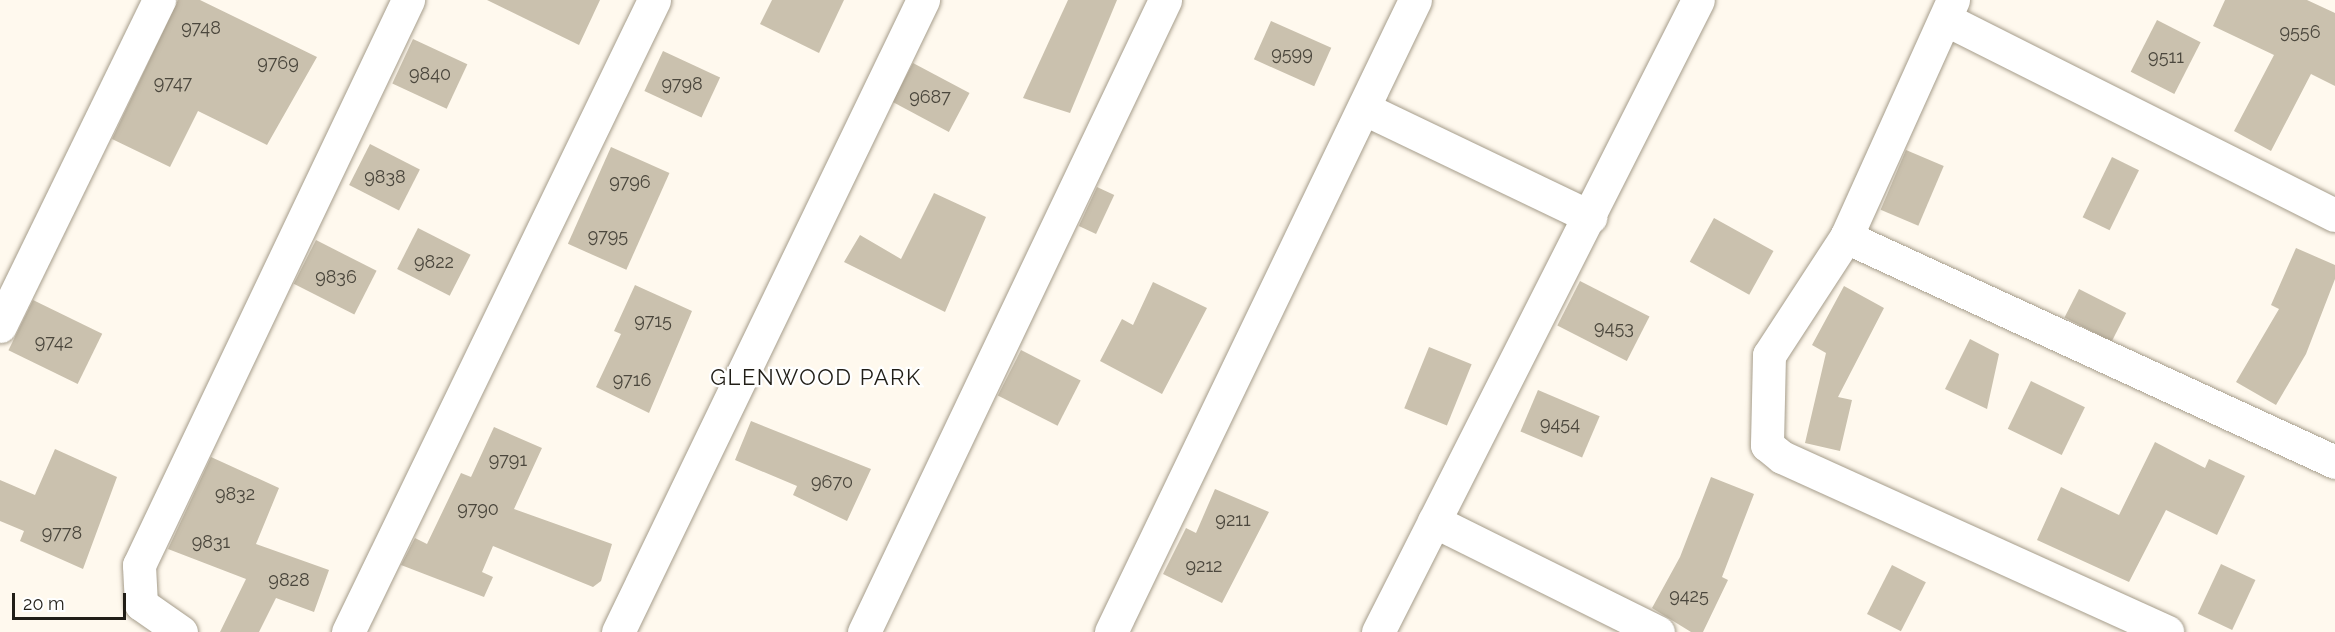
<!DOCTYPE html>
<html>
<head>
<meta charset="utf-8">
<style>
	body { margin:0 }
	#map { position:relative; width:2335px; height:632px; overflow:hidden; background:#fff9ee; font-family:Raleway,sans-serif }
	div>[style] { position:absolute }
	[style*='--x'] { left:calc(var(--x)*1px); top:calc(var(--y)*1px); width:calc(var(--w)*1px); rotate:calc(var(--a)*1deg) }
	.building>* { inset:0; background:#cac1ae; transform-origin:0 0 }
	.roads { filter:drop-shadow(0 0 2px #a69d8b) drop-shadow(0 0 2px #a69d8b) }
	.street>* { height:33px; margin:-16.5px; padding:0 16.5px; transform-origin:16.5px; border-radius:16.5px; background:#fff }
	span { translate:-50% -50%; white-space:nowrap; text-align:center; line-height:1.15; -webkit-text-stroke:4.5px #fff; paint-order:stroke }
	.number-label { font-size:18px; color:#4b473d }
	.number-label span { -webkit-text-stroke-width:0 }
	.neighbourhood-label { font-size:22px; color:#211e17; letter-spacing:1.5px }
	.scale { position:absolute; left:12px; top:593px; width:114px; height:27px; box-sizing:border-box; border:3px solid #211e17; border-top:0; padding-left:8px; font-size:18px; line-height:21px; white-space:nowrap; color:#211e17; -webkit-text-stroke:4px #fff; paint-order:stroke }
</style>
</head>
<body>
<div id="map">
	<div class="building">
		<div style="clip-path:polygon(178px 0,200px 0,317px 57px,267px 145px,198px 111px,170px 167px,112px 139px)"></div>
		<div style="clip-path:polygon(487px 0,600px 0,579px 45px)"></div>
		<div style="clip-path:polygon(772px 0,844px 0,819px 53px,760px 24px)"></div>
		<div style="clip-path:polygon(1068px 0,1117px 0,1070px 113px,1023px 98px)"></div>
		<div style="clip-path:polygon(2225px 0,2307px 0,2335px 13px,2335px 86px,2311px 74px,2271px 151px,2234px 131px,2274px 55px,2213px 26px)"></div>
		<div style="left:2157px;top:20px;width:49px;height:58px;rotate:27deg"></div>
		<div style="left:1271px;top:21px;width:66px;height:42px;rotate:24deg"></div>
		<div style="left:413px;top:39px;width:60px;height:49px;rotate:25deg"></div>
		<div style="left:663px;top:51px;width:63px;height:44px;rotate:25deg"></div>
		<div style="left:913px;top:63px;width:64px;height:44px;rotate:28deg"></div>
		<div style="left:370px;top:144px;width:56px;height:46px;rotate:27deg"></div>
		<div style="left:611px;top:147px;width:64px;height:106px;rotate:24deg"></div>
		<div style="left:1906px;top:150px;width:41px;height:65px;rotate:23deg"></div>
		<div style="left:2112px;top:157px;width:30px;height:67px;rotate:26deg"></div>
		<div style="left:1097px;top:187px;width:19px;height:43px;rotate:25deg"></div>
		<div style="clip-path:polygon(934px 193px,986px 217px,945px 312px,844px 262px,860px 235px,901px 259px)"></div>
		<div style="left:1714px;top:218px;width:68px;height:50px;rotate:29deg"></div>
		<div style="left:418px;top:228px;width:59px;height:46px;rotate:27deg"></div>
		<div style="left:316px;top:240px;width:68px;height:49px;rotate:27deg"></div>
		<div style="clip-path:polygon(2296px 248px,2335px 265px,2335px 279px,2306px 354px,2276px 405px,2236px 382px,2279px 309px,2271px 305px)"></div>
		<div style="left:1580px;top:281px;width:78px;height:50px;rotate:27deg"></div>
		<div style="clip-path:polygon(1153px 282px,1207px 308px,1162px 394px,1100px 361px,1122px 319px,1133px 325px)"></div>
		<div style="clip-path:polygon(635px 285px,692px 311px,649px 413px,596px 387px,621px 334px,614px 331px)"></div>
		<div style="clip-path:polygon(1844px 286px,1884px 308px,1838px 397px,1852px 400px,1840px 451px,1805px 443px,1826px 353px,1812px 345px)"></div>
		<div style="left:2079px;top:289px;width:53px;height:32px;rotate:27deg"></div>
		<div style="left:33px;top:300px;width:77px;height:56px;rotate:26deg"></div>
		<div style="clip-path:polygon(1970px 339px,1999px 354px,1987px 409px,1945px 389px)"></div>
		<div style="left:1429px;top:347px;width:46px;height:66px;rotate:22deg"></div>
		<div style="left:1021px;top:350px;width:67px;height:51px;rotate:27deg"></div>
		<div style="left:2031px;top:381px;width:60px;height:53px;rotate:26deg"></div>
		<div style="left:1538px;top:390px;width:67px;height:45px;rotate:23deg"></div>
		<div style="clip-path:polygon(751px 421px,871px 469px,847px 521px,793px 495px,797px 486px,735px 460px)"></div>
		<div style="clip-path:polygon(494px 427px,542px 448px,514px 509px,612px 544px,601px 581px,593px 587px,493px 546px,482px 572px,493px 577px,484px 597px,401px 565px,415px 538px,427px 544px,461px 473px,471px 477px)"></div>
		<div style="clip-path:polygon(2155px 442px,2205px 468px,2209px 459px,2245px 476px,2217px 535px,2166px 510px,2129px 582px,2037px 540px,2061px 487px,2119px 515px)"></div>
		<div style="clip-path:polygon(55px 449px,117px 477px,83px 569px,20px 541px,24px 531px,0 521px,0 480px,35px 495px)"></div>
		<div style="clip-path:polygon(211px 457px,279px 488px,256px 544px,329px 570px,314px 612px,276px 598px,259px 632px,220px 632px,246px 579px,168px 549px)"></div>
		<div style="clip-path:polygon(1711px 477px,1754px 494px,1722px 577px,1728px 580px,1703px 632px,1691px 632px,1652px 608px,1680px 557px)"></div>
		<div style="clip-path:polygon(1215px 489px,1269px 512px,1222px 603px,1163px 574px,1186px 528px,1196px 533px)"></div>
		<div style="left:2221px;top:564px;width:38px;height:55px;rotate:25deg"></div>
		<div style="left:1892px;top:565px;width:38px;height:55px;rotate:27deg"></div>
	</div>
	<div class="roads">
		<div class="street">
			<div style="--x:1953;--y:0;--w:260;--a:114.3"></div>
			<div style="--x:1846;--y:237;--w:141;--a:123.1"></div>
			<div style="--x:1769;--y:355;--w:90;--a:91.3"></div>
			<div style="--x:1767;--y:445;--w:19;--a:39"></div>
			<div style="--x:1782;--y:457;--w:423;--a:24.4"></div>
			<div style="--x:1945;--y:19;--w:436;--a:26.7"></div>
			<div style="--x:1365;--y:109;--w:250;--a:25.6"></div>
			<div style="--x:1846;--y:237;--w:538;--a:24.71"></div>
			<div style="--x:0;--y:326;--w:363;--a:-64"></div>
			<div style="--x:1434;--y:521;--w:250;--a:26.4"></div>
			<div style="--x:181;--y:632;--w:49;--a:-145"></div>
			<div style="--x:141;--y:604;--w:39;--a:-93"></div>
			<div style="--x:139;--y:565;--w:626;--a:-64.54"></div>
			<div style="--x:348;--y:632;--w:702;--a:-64.16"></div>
			<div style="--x:618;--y:632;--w:702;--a:-64.24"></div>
			<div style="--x:864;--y:632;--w:700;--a:-64.53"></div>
			<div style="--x:1111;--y:632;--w:701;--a:-64.31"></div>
			<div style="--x:1378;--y:632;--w:708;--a:-63.15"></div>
		</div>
	</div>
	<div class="number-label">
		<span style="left:201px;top:28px">9748</span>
		<span style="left:2300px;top:32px">9556</span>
		<span style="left:1292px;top:54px">9599</span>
		<span style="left:2166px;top:57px">9511</span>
		<span style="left:278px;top:63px">9769</span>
		<span style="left:430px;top:74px">9840</span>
		<span style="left:173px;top:83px">9747</span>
		<span style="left:682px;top:84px">9798</span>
		<span style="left:930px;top:97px">9687</span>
		<span style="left:385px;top:177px">9838</span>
		<span style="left:630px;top:182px">9796</span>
		<span style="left:608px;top:236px">9795</span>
		<span style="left:434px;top:262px">9822</span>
		<span style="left:336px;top:277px">9836</span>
		<span style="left:653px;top:321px">9715</span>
		<span style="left:1614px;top:328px">9453</span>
		<span style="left:54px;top:342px">9742</span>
		<span style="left:632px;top:380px">9716</span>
		<span style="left:1560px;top:424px">9454</span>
		<span style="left:508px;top:460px">9791</span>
		<span style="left:832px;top:482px">9670</span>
		<span style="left:235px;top:494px">9832</span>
		<span style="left:478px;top:509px">9790</span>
		<span style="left:1233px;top:520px">9211</span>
		<span style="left:62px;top:533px">9778</span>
		<span style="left:211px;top:542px">9831</span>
		<span style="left:1204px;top:566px">9212</span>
		<span style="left:289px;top:580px">9828</span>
		<span style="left:1689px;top:596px">9425</span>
	</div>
	<div class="neighbourhood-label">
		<span style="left:816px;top:378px">GLENWOOD PARK</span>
	</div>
	<div class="scale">20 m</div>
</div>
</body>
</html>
